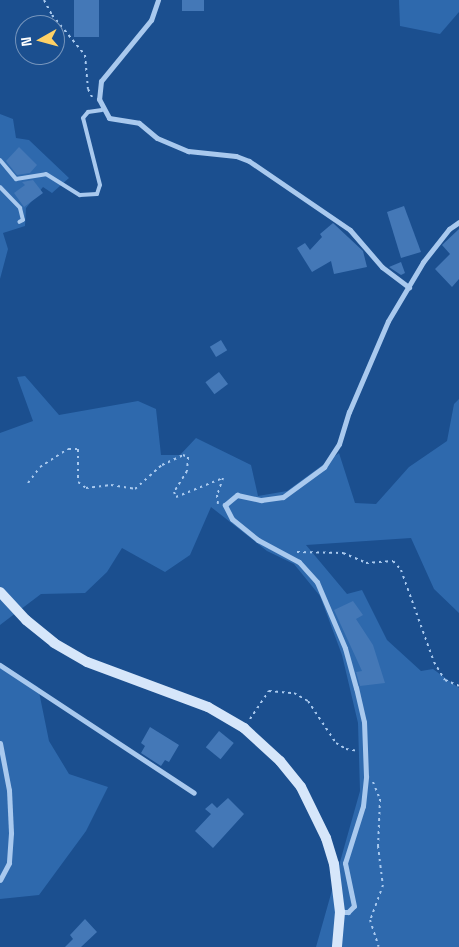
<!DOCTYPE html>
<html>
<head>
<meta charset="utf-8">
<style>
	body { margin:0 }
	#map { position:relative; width:459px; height:947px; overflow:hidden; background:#1b4f8f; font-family:"Space Grotesk",sans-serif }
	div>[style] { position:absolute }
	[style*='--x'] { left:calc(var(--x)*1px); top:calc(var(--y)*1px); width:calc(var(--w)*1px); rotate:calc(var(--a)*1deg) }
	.green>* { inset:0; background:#2e69ad }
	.building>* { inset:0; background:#4478b7; transform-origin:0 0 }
	.path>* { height:2px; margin-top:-1px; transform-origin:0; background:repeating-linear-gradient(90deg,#a9c9ee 0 2.5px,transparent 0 6.5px) }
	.service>* { height:4px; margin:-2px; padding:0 2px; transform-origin:2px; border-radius:2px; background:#a9c9ee }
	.minor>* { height:5px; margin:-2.5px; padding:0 2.5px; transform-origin:2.5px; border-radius:2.5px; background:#a9c9ee }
	.secondary>* { height:10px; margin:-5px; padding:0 5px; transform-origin:5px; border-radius:5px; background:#d6e6fa }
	span { translate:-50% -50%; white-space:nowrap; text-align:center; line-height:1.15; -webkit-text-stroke:4.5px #1b4f8f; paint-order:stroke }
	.north { position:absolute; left:15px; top:15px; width:50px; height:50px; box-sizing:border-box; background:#1b4f8f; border:1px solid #7695bc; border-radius:50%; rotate:263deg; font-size:14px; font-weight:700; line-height:20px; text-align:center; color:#fff }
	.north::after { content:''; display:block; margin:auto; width:18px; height:22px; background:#ffd166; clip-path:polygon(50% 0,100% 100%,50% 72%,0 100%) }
</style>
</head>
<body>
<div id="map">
	<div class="green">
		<div style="clip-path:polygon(399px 0,459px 0,459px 12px,440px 34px,400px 26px)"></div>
		<div style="clip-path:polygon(0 114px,13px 119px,16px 138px,29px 140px,69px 178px,52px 193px,43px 187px,26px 208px,25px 226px,3px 233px,8px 249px,0 279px)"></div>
		<div style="clip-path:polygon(25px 376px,59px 415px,138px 401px,156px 409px,161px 455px,180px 455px,196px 438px,251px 465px,258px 496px,287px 491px,339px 453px,355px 503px,376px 504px,409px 467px,447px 441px,454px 404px,459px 399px,459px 613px,434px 589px,411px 538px,306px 545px,347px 594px,362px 590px,387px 640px,421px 671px,433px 669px,459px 688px,459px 947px,316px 947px,360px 791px,358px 723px,342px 655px,320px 596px,294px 564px,267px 551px,211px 507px,190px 555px,165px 572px,122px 548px,107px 572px,85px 593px,41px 594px,0 625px,0 433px,33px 421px,17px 377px)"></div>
		<div style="clip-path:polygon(0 663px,38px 687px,49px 741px,69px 774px,108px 787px,86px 831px,39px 895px,0 899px)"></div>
	</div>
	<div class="building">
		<div style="left:74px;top:0;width:25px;height:37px"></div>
		<div style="left:182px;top:0;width:22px;height:11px"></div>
		<div style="clip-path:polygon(19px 147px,37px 165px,30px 173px,17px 175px,6px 161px)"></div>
		<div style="clip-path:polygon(33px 180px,43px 193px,24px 207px,14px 193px,25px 185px,22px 182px)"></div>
		<div style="clip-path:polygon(404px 206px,421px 252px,401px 258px,387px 212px)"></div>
		<div style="clip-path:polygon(333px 223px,363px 251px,367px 267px,334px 274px,331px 261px,312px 272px,297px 248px,305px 243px,310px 250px,322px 237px,320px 234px)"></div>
		<div style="clip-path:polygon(459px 229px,459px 279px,452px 287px,435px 269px,450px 254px,442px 245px)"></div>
		<div style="clip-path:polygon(401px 262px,405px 273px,401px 275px,389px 267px)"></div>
		<div style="left:221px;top:340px;width:12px;height:13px;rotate:59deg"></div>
		<div style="left:219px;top:372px;width:15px;height:17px;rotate:53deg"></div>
		<div style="clip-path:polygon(353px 601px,363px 615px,356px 619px,373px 645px,385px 683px,360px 686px,356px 672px,362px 671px,334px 610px)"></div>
		<div style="clip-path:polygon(150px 727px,179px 745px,169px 762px,165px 760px,161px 766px,141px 753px,145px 746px,141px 743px)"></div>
		<div style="left:219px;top:731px;width:19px;height:21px;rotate:39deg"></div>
		<div style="clip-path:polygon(228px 798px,244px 814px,213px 848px,195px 831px,211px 814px,205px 809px,212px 803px,217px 808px)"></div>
		<div style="clip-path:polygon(85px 919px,97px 932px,81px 947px,65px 947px,73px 939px,70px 935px)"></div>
	</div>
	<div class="path">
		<div style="--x:44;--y:0;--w:17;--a:62"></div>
		<div style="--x:52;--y:15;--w:52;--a:50.5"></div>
		<div style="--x:85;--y:55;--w:34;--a:85"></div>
		<div style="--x:88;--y:89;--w:9;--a:63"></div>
		<div style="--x:28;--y:483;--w:20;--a:-53"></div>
		<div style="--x:40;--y:467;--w:33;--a:-33"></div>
		<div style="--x:68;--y:449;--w:10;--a:0"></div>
		<div style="--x:78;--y:449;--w:33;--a:90"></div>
		<div style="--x:78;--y:482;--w:10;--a:37"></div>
		<div style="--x:86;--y:488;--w:25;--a:-7"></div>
		<div style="--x:111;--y:485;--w:24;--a:9"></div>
		<div style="--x:135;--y:489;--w:36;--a:-42"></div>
		<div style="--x:162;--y:465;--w:23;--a:-25"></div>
		<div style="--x:183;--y:455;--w:5;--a:22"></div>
		<div style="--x:188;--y:457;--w:14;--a:94"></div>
		<div style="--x:187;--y:471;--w:25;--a:122"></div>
		<div style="--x:174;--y:492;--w:5;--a:68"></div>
		<div style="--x:176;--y:497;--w:51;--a:-22"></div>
		<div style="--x:223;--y:478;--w:18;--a:109"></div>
		<div style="--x:217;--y:495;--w:9;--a:84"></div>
		<div style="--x:297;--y:552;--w:46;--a:1.2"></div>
		<div style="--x:343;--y:553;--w:25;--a:23"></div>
		<div style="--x:366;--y:563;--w:27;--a:-4"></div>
		<div style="--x:393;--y:561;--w:12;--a:48"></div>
		<div style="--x:401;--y:570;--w:98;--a:70.3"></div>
		<div style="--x:434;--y:662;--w:21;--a:59"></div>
		<div style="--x:445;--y:680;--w:15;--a:23"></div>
		<div style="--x:250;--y:719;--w:34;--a:-56"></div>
		<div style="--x:269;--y:691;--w:25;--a:5"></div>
		<div style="--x:294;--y:693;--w:16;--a:30"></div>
		<div style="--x:308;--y:701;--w:50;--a:56.3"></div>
		<div style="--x:336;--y:743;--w:12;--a:31"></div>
		<div style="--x:346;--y:749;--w:12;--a:9"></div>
		<div style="--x:373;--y:782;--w:18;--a:68"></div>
		<div style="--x:380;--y:799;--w:47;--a:92.4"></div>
		<div style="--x:378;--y:846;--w:39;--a:83"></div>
		<div style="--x:383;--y:885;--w:37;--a:110"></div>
		<div style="--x:370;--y:920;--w:28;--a:72"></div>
	</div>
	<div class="service">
		<div style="--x:0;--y:160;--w:25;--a:50"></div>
		<div style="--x:16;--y:179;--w:30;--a:-9"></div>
		<div style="--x:46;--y:174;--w:40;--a:32"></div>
		<div style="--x:80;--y:195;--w:17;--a:-3"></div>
		<div style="--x:97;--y:194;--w:9;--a:-72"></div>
		<div style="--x:100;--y:185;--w:69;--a:-104.2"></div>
		<div style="--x:83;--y:118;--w:8;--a:-50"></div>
		<div style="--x:88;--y:112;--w:14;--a:-8"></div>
		<div style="--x:0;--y:187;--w:29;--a:46"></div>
		<div style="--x:20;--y:208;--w:12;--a:76"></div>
		<div style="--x:23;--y:220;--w:4;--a:153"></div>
	</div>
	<div class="minor">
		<div style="--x:158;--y:0;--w:21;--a:109"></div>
		<div style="--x:151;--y:20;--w:79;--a:129.3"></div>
		<div style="--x:101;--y:81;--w:18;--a:96"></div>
		<div style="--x:99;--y:99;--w:21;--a:62"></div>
		<div style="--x:109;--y:118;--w:30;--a:9"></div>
		<div style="--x:139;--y:123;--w:23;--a:40"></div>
		<div style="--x:157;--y:138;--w:34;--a:23"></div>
		<div style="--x:188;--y:151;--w:48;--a:5.9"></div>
		<div style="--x:236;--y:156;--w:14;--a:21"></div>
		<div style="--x:249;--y:161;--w:122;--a:34.3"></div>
		<div style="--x:350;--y:230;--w:49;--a:49.1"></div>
		<div style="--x:382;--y:267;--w:34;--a:37"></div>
		<div style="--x:0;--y:665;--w:232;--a:33.4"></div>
		<div style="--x:0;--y:743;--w:48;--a:79.2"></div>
		<div style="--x:9;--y:790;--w:43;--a:87.3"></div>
		<div style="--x:11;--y:833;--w:30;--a:94"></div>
		<div style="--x:9;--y:863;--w:19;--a:118"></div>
		<div style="--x:340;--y:912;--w:8;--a:0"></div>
		<div style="--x:348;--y:912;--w:8;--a:-45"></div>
		<div style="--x:354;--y:906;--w:44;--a:-101.8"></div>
		<div style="--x:345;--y:863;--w:60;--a:-72.5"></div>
		<div style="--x:363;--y:806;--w:30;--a:-84"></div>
		<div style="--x:366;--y:776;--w:54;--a:-92.1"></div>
		<div style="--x:364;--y:722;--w:35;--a:-103"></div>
		<div style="--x:356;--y:688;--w:41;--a:-105.4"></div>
		<div style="--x:345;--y:648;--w:72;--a:-113"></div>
		<div style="--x:317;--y:582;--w:27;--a:-132"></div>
		<div style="--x:299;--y:562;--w:47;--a:-151.8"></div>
		<div style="--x:258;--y:540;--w:33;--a:-141"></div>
		<div style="--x:232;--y:519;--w:16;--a:-117"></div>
		<div style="--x:225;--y:505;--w:16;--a:-40"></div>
		<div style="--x:237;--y:495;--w:25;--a:12"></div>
		<div style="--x:261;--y:500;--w:22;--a:-8"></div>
		<div style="--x:283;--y:497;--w:51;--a:-36.2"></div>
		<div style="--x:324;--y:467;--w:27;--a:-57"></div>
		<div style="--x:339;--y:444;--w:34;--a:-73"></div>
		<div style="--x:349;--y:412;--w:99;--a:-66.8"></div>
		<div style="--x:388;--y:321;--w:69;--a:-59.3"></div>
		<div style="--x:423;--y:262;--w:42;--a:-51.8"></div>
		<div style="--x:449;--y:229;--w:12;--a:-35"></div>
	</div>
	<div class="secondary">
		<div style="--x:0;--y:592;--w:38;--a:47"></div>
		<div style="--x:26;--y:620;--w:36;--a:39"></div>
		<div style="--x:54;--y:643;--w:38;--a:30"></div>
		<div style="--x:87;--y:662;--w:129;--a:20.4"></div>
		<div style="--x:208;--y:707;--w:42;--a:30.3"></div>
		<div style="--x:244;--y:728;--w:49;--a:42.5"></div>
		<div style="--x:280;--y:761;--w:33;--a:51"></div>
		<div style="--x:301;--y:787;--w:57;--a:63.9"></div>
		<div style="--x:326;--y:838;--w:27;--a:73"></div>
		<div style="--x:334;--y:864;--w:48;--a:82.9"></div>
		<div style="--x:340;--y:912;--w:35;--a:95"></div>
	</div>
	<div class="north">N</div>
</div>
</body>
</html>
